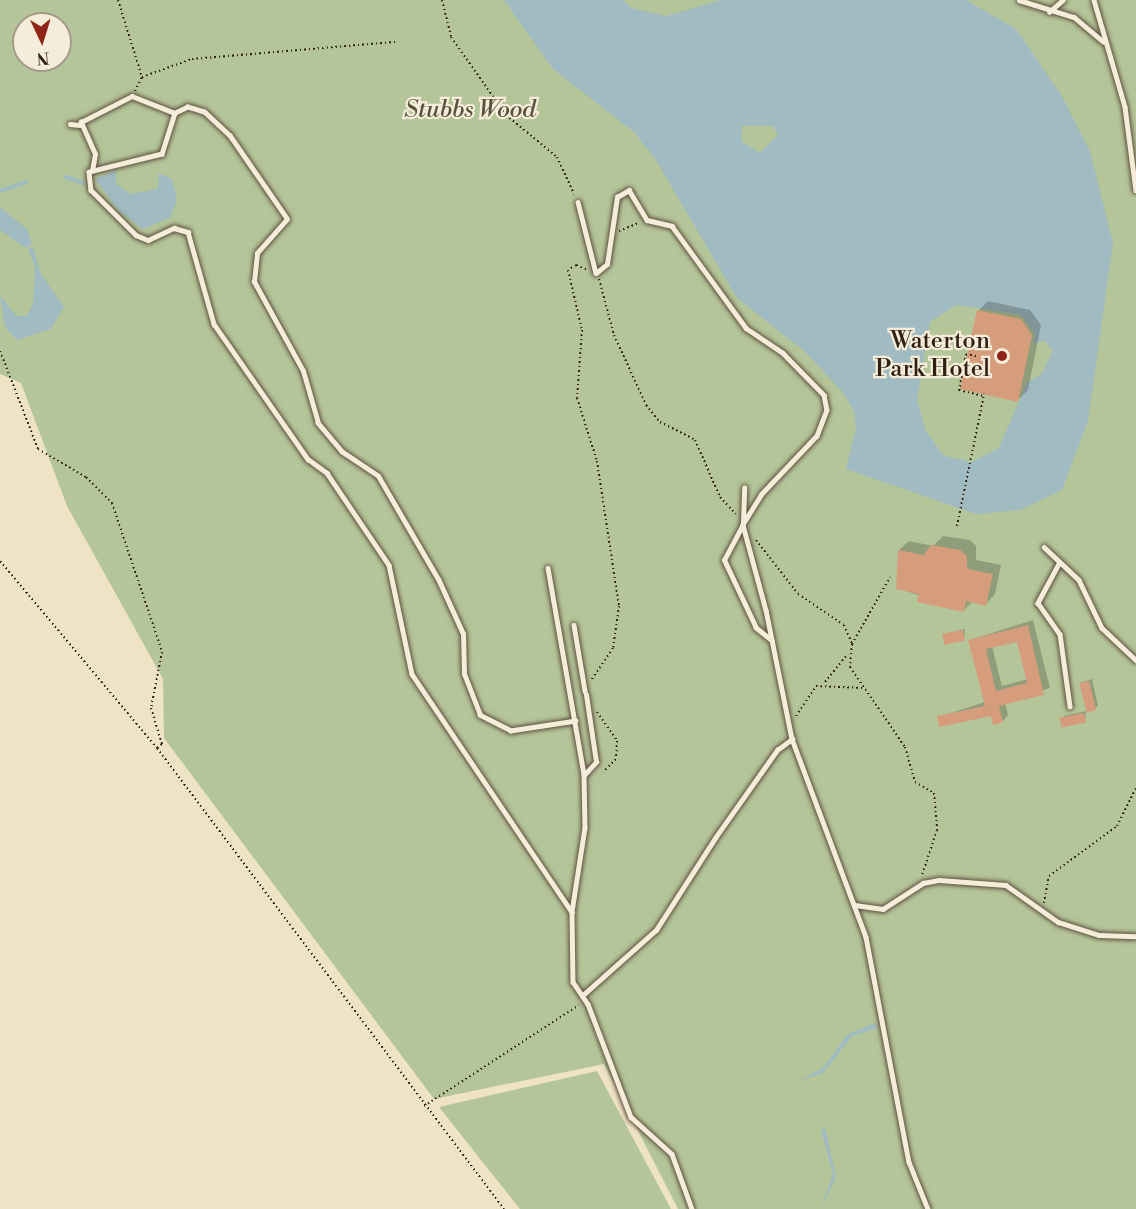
<!DOCTYPE html>
<html>
<head>
<meta charset="utf-8">
<style>
	body { margin:0 }
	#map { position:relative; width:1136px; height:1209px; overflow:hidden; background:#efe3c6; font-family:"Libre Bodoni",serif }
	div>[style] { position:absolute }
	[style*='--x'] { left:calc(var(--x)*1px); top:calc(var(--y)*1px); width:calc(var(--w)*1px); rotate:calc(var(--a)*1deg) }
	.green>* { inset:0; background:#b4c599 }
	.water>* { inset:0; background:#a0bbc1 }
	.shadow>* { inset:0; background:#0003 }
	.stream>* { height:4px; margin:-2px; padding:0 2px; transform-origin:2px; border-radius:2px; background:#a0bbc1 }
	.building>* { inset:0; background:#d59d7b; transform-origin:0 0 }
	.path>* { height:2px; margin-top:-1px; transform-origin:0; background:repeating-linear-gradient(90deg,#302014 0 1.5px,transparent 0 4.5px) }
	.roads { filter:drop-shadow(0 0 2px #605140) drop-shadow(0 0 2px #605140) }
	.service>* { height:4.5px; margin:-2.25px; padding:0 2.25px; transform-origin:2.25px; border-radius:2.25px; background:#f5edda }
	.dots>* { width:16px; height:16px; translate:-50% -50%; box-sizing:border-box; border:3px solid #f5edda; border-radius:50% }
	span { translate:-50% -50%; white-space:nowrap; text-align:center; line-height:1.15; -webkit-text-stroke:4.5px #f5edda; paint-order:stroke }
	.park-label { font-size:24px; color:#58523c; font-style:italic }
	.poi-label { font-size:24px; color:#302014 }
	.right { translate:-100% -50%; text-align:right }
	.north { position:absolute; left:12px; top:12px; width:60px; height:60px; box-sizing:border-box; background:#f5edda; border:2px solid #a69b8b; border-radius:50%; rotate:176deg; font-size:16px; font-weight:700; line-height:24px; text-align:center; color:#302014 }
	.north::after { content:''; display:block; margin:auto; width:21px; height:27px; background:#8f2418; clip-path:polygon(50% 0,100% 100%,50% 72%,0 100%) }
</style>
</head>
<body>
<div id="map">
	<div class="green">
		<div style="clip-path:polygon(evenodd,0 0,1136px 0,1136px 1209px,678px 1209px,604px 1064px,434px 1099px,164px 738px,163px 679px,67px 506px,21px 383px,0 374px,0 0,24px 24px,60px 24px,60px 60px,24px 60px,24px 24px)"></div>
		<div style="clip-path:polygon(597px 1071px,671px 1209px,520px 1209px,439px 1107px)"></div>
	</div>
	<div class="water">
		<div style="clip-path:polygon(evenodd,504px 0,623px 0,631px 8px,666px 16px,721px 0,966px 0,1016px 29px,1060px 93px,1090px 151px,1113px 243px,1088px 421px,1062px 490px,1021px 510px,976px 514px,846px 469px,856px 428px,854px 411px,842px 391px,803px 350px,737px 298px,654px 157px,634px 132px,553px 69px,504px 0,742px 126px,773px 126px,778px 135px,760px 153px,742px 142px,742px 126px,504px 0,956px 305px,1021px 315px,1035px 334px,1033px 343px,1045px 341px,1053px 351px,1042px 373px,1027px 383px,999px 448px,972px 462px,944px 456px,926px 431px,917px 400px,930px 322px,956px 305px)"></div>
		<div style="clip-path:polygon(116px 170px,116px 184px,131px 194px,158px 189px,159px 173px,172px 179px,177px 200px,170px 218px,143px 229px,120px 212px,95px 179px)"></div>
		<div style="clip-path:polygon(0 207px,27px 229px,32px 244px,26px 248px,0 230px)"></div>
		<div style="clip-path:polygon(33px 247px,40px 272px,64px 307px,51px 329px,17px 340px,5px 327px,0 295px,16px 316px,26px 316px,33px 305px,35px 266px,28px 249px)"></div>
		<div style="clip-path:polygon(875px 1023px,877px 1028px,852px 1036px,823px 1073px,799px 1081px,824px 1067px,848px 1034px)"></div>
		<div style="clip-path:polygon(825px 1127px,836px 1177px,821px 1209px,833px 1174px,821px 1130px)"></div>
	</div>
	<div class="shadow">
		<div style="clip-path:polygon(988px 301px,1030px 310px,1041px 325px,1028px 390px,1018px 400px,978px 311px)"></div>
		<div style="clip-path:polygon(943px 536px,970px 540px,976px 546px,976px 560px,1001px 565px,995px 594px,986px 604px,973px 601px,963px 611px,898px 588px,899px 550px,909px 541px,933px 546px)"></div>
		<div style="clip-path:polygon(evenodd,1033px 620px,1050px 688px,1005px 703px,1008px 715px,1003px 721px,992px 714px,938px 717px,985px 702px,970px 640px,1033px 620px,1018px 640px,1028px 679px,1002px 686px,992px 646px,1018px 640px)"></div>
		<div style="clip-path:polygon(965px 629px,964px 639px,945px 636px,948px 633px)"></div>
		<div style="clip-path:polygon(1092px 679px,1098px 706px,1095px 708px,1080px 683px)"></div>
		<div style="clip-path:polygon(1086px 711px,1085px 721px,1062px 719px,1064px 716px)"></div>
	</div>
	<div class="stream">
		<div style="--x:65;--y:177;--w:20;--a:18"></div>
		<div style="--x:0;--y:191;--w:28;--a:-19"></div>
	</div>
	<div class="building">
		<div style="clip-path:polygon(977px 310px,1021px 319px,1032px 335px,1018px 402px,960px 389px)"></div>
		<div style="clip-path:polygon(931px 545px,960px 550px,967px 556px,967px 569px,993px 574px,986px 606px,966px 601px,964px 612px,917px 602px,919px 594px,896px 589px,898px 550px,924px 555px)"></div>
		<div style="clip-path:polygon(evenodd,1028px 625px,1044px 695px,999px 706px,1003px 722px,993px 725px,991px 716px,939px 727px,937px 716px,985px 706px,968px 640px,1028px 625px,1017px 642px,1027px 683px,996px 691px,986px 649px,1017px 642px)"></div>
		<div style="left:963px;top:630px;width:11px;height:21px;rotate:80deg"></div>
		<div style="left:1089px;top:681px;width:30px;height:10px;rotate:76deg"></div>
		<div style="left:1084px;top:713px;width:10px;height:25px;rotate:79deg"></div>
	</div>
	<div class="path">
		<div style="--x:118;--y:0;--w:81;--a:72.7"></div>
		<div style="--x:442;--y:0;--w:38;--a:76"></div>
		<div style="--x:451;--y:37;--w:95;--a:54.8"></div>
		<div style="--x:506;--y:115;--w:66;--a:39.5"></div>
		<div style="--x:557;--y:157;--w:41;--a:65.3"></div>
		<div style="--x:135;--y:91;--w:16;--a:-63"></div>
		<div style="--x:142;--y:77;--w:53;--a:-19.8"></div>
		<div style="--x:192;--y:59;--w:205;--a:-4.8"></div>
		<div style="--x:619;--y:231;--w:22;--a:-22"></div>
		<div style="--x:586;--y:269;--w:11;--a:-158"></div>
		<div style="--x:576;--y:265;--w:9;--a:148"></div>
		<div style="--x:568;--y:270;--w:62;--a:76.9"></div>
		<div style="--x:582;--y:330;--w:68;--a:94.2"></div>
		<div style="--x:577;--y:398;--w:66;--a:72.4"></div>
		<div style="--x:597;--y:461;--w:147;--a:81.4"></div>
		<div style="--x:619;--y:606;--w:42;--a:98.1"></div>
		<div style="--x:613;--y:648;--w:40;--a:124"></div>
		<div style="--x:599;--y:279;--w:58;--a:75"></div>
		<div style="--x:614;--y:335;--w:77;--a:65.4"></div>
		<div style="--x:646;--y:405;--w:22;--a:51"></div>
		<div style="--x:660;--y:422;--w:39;--a:27"></div>
		<div style="--x:695;--y:440;--w:62;--a:66.3"></div>
		<div style="--x:720;--y:497;--w:23;--a:47"></div>
		<div style="--x:0;--y:351;--w:105;--a:68.8"></div>
		<div style="--x:38;--y:449;--w:56;--a:30.3"></div>
		<div style="--x:86;--y:477;--w:37;--a:45"></div>
		<div style="--x:112;--y:503;--w:157;--a:71.4"></div>
		<div style="--x:162;--y:652;--w:57;--a:101.1"></div>
		<div style="--x:151;--y:708;--w:38;--a:73"></div>
		<div style="--x:162;--y:744;--w:6;--a:141"></div>
		<div style="--x:976;--y:356;--w:10;--a:-169"></div>
		<div style="--x:966;--y:354;--w:37;--a:101"></div>
		<div style="--x:959;--y:390;--w:25;--a:14"></div>
		<div style="--x:957;--y:526;--w:135;--a:-78.4"></div>
		<div style="--x:756;--y:540;--w:68;--a:52.1"></div>
		<div style="--x:798;--y:594;--w:55;--a:34"></div>
		<div style="--x:844;--y:625;--w:21;--a:67"></div>
		<div style="--x:852;--y:644;--w:23;--a:95"></div>
		<div style="--x:850;--y:667;--w:97;--a:55.5"></div>
		<div style="--x:905;--y:747;--w:36;--a:74"></div>
		<div style="--x:915;--y:782;--w:22;--a:30"></div>
		<div style="--x:934;--y:793;--w:37;--a:85"></div>
		<div style="--x:937;--y:830;--w:47;--a:108.4"></div>
		<div style="--x:0;--y:561;--w:244;--a:50"></div>
		<div style="--x:157;--y:748;--w:577;--a:53.03"></div>
		<div style="--x:852;--y:644;--w:77;--a:-60.4"></div>
		<div style="--x:825;--y:682;--w:36;--a:-51"></div>
		<div style="--x:597;--y:712;--w:35;--a:55"></div>
		<div style="--x:617;--y:741;--w:18;--a:93"></div>
		<div style="--x:616;--y:759;--w:18;--a:135"></div>
		<div style="--x:796;--y:716;--w:36;--a:-56"></div>
		<div style="--x:816;--y:686;--w:47;--a:2.4"></div>
		<div style="--x:1044;--y:903;--w:27;--a:-80"></div>
		<div style="--x:1049;--y:876;--w:84;--a:-36.3"></div>
		<div style="--x:1117;--y:826;--w:42;--a:-63.4"></div>
		<div style="--x:424;--y:1106;--w:185;--a:-33.1"></div>
	</div>
	<div class="roads">
		<div class="service">
			<div style="--x:1019;--y:0;--w:58;--a:17.2"></div>
			<div style="--x:1074;--y:17;--w:38;--a:40"></div>
			<div style="--x:1094;--y:0;--w:111;--a:73.8"></div>
			<div style="--x:1125;--y:107;--w:84;--a:82.5"></div>
			<div style="--x:1049;--y:12;--w:18;--a:-41"></div>
			<div style="--x:70;--y:124;--w:10;--a:6"></div>
			<div style="--x:92;--y:171;--w:17;--a:-80"></div>
			<div style="--x:95;--y:154;--w:35;--a:-114"></div>
			<div style="--x:81;--y:122;--w:57;--a:-27"></div>
			<div style="--x:132;--y:96;--w:46;--a:21.6"></div>
			<div style="--x:578;--y:202;--w:73;--a:75.8"></div>
			<div style="--x:596;--y:273;--w:14;--a:-39"></div>
			<div style="--x:607;--y:264;--w:68;--a:-81.5"></div>
			<div style="--x:617;--y:197;--w:14;--a:-30"></div>
			<div style="--x:629;--y:190;--w:35;--a:59"></div>
			<div style="--x:647;--y:220;--w:26;--a:13"></div>
			<div style="--x:672;--y:226;--w:126;--a:54"></div>
			<div style="--x:746;--y:328;--w:45;--a:34"></div>
			<div style="--x:783;--y:353;--w:59;--a:45.7"></div>
			<div style="--x:824;--y:395;--w:15;--a:79"></div>
			<div style="--x:827;--y:410;--w:28;--a:111"></div>
			<div style="--x:817;--y:436;--w:80;--a:133.5"></div>
			<div style="--x:762;--y:494;--w:36;--a:122"></div>
			<div style="--x:743;--y:522;--w:34;--a:-88"></div>
			<div style="--x:1044;--y:547;--w:48;--a:43.3"></div>
			<div style="--x:1079;--y:580;--w:53;--a:64.4"></div>
			<div style="--x:1102;--y:628;--w:47;--a:43.3"></div>
			<div style="--x:1060;--y:562;--w:47;--a:118.2"></div>
			<div style="--x:1038;--y:603;--w:38;--a:55"></div>
			<div style="--x:1060;--y:634;--w:73;--a:82.1"></div>
			<div style="--x:548;--y:568;--w:210;--a:80.1"></div>
			<div style="--x:584;--y:775;--w:53;--a:88.9"></div>
			<div style="--x:585;--y:828;--w:85;--a:98.8"></div>
			<div style="--x:574;--y:625;--w:67;--a:80.5"></div>
			<div style="--x:772;--y:641;--w:21;--a:-141"></div>
			<div style="--x:756;--y:628;--w:75;--a:-115.2"></div>
			<div style="--x:724;--y:560;--w:40;--a:-62"></div>
			<div style="--x:743;--y:525;--w:88;--a:74.9"></div>
			<div style="--x:766;--y:610;--w:132;--a:78.6"></div>
			<div style="--x:792;--y:739;--w:211;--a:69.5"></div>
			<div style="--x:866;--y:937;--w:229;--a:79.2"></div>
			<div style="--x:909;--y:1162;--w:51;--a:68"></div>
			<div style="--x:576;--y:721;--w:66;--a:171.3"></div>
			<div style="--x:511;--y:731;--w:35;--a:-153"></div>
			<div style="--x:480;--y:715;--w:44;--a:-111.3"></div>
			<div style="--x:464;--y:674;--w:40;--a:-91.4"></div>
			<div style="--x:463;--y:634;--w:58;--a:-114.4"></div>
			<div style="--x:439;--y:581;--w:121;--a:-120.2"></div>
			<div style="--x:378;--y:476;--w:43;--a:-146.3"></div>
			<div style="--x:342;--y:452;--w:38;--a:-130"></div>
			<div style="--x:318;--y:423;--w:54;--a:-106.1"></div>
			<div style="--x:303;--y:371;--w:102;--a:-118.8"></div>
			<div style="--x:254;--y:282;--w:29;--a:-84"></div>
			<div style="--x:257;--y:253;--w:45;--a:-48.6"></div>
			<div style="--x:287;--y:219;--w:101;--a:-124.5"></div>
			<div style="--x:230;--y:136;--w:35;--a:-137"></div>
			<div style="--x:204;--y:112;--w:17;--a:-163"></div>
			<div style="--x:188;--y:107;--w:14;--a:155"></div>
			<div style="--x:175;--y:113;--w:43;--a:107.6"></div>
			<div style="--x:162;--y:154;--w:75;--a:166.1"></div>
			<div style="--x:89;--y:172;--w:18;--a:84"></div>
			<div style="--x:91;--y:190;--w:64;--a:45"></div>
			<div style="--x:136;--y:235;--w:13;--a:23"></div>
			<div style="--x:148;--y:240;--w:29;--a:-25"></div>
			<div style="--x:174;--y:228;--w:15;--a:16"></div>
			<div style="--x:188;--y:232;--w:96;--a:74.2"></div>
			<div style="--x:214;--y:324;--w:165;--a:55.2"></div>
			<div style="--x:308;--y:459;--w:24;--a:36"></div>
			<div style="--x:327;--y:473;--w:111;--a:56"></div>
			<div style="--x:389;--y:565;--w:111;--a:78.1"></div>
			<div style="--x:412;--y:674;--w:287;--a:56.1"></div>
			<div style="--x:572;--y:912;--w:70;--a:89.2"></div>
			<div style="--x:573;--y:982;--w:27;--a:56"></div>
			<div style="--x:588;--y:1004;--w:121;--a:69.2"></div>
			<div style="--x:631;--y:1117;--w:55;--a:42.1"></div>
			<div style="--x:672;--y:1154;--w:59;--a:70"></div>
			<div style="--x:584;--y:775;--w:18;--a:-47"></div>
			<div style="--x:596;--y:762;--w:68;--a:-98.5"></div>
			<div style="--x:855;--y:905;--w:28;--a:8"></div>
			<div style="--x:883;--y:909;--w:48;--a:-33"></div>
			<div style="--x:923;--y:883;--w:16;--a:-11"></div>
			<div style="--x:939;--y:880;--w:67;--a:4.3"></div>
			<div style="--x:1006;--y:885;--w:64;--a:35.4"></div>
			<div style="--x:1058;--y:922;--w:43;--a:17.6"></div>
			<div style="--x:1099;--y:935;--w:37;--a:2"></div>
			<div style="--x:583;--y:995;--w:98;--a:-41.7"></div>
			<div style="--x:656;--y:930;--w:109;--a:-57.3"></div>
			<div style="--x:715;--y:838;--w:108;--a:-54.8"></div>
			<div style="--x:777;--y:750;--w:19;--a:-36"></div>
		</div>
	</div>
	<div class="dots">
		<div style="left:1002px;top:356px;background:#8f2418"></div>
	</div>
	<div class="park-label">
		<span style="left:470px;top:111px">Stubbs Wood</span>
	</div>
	<div class="poi-label">
		<span class="right" style="left:990px;top:356px">Waterton<br>Park Hotel</span>
	</div>
	<div class="north">N</div>
</div>
</body>
</html>
